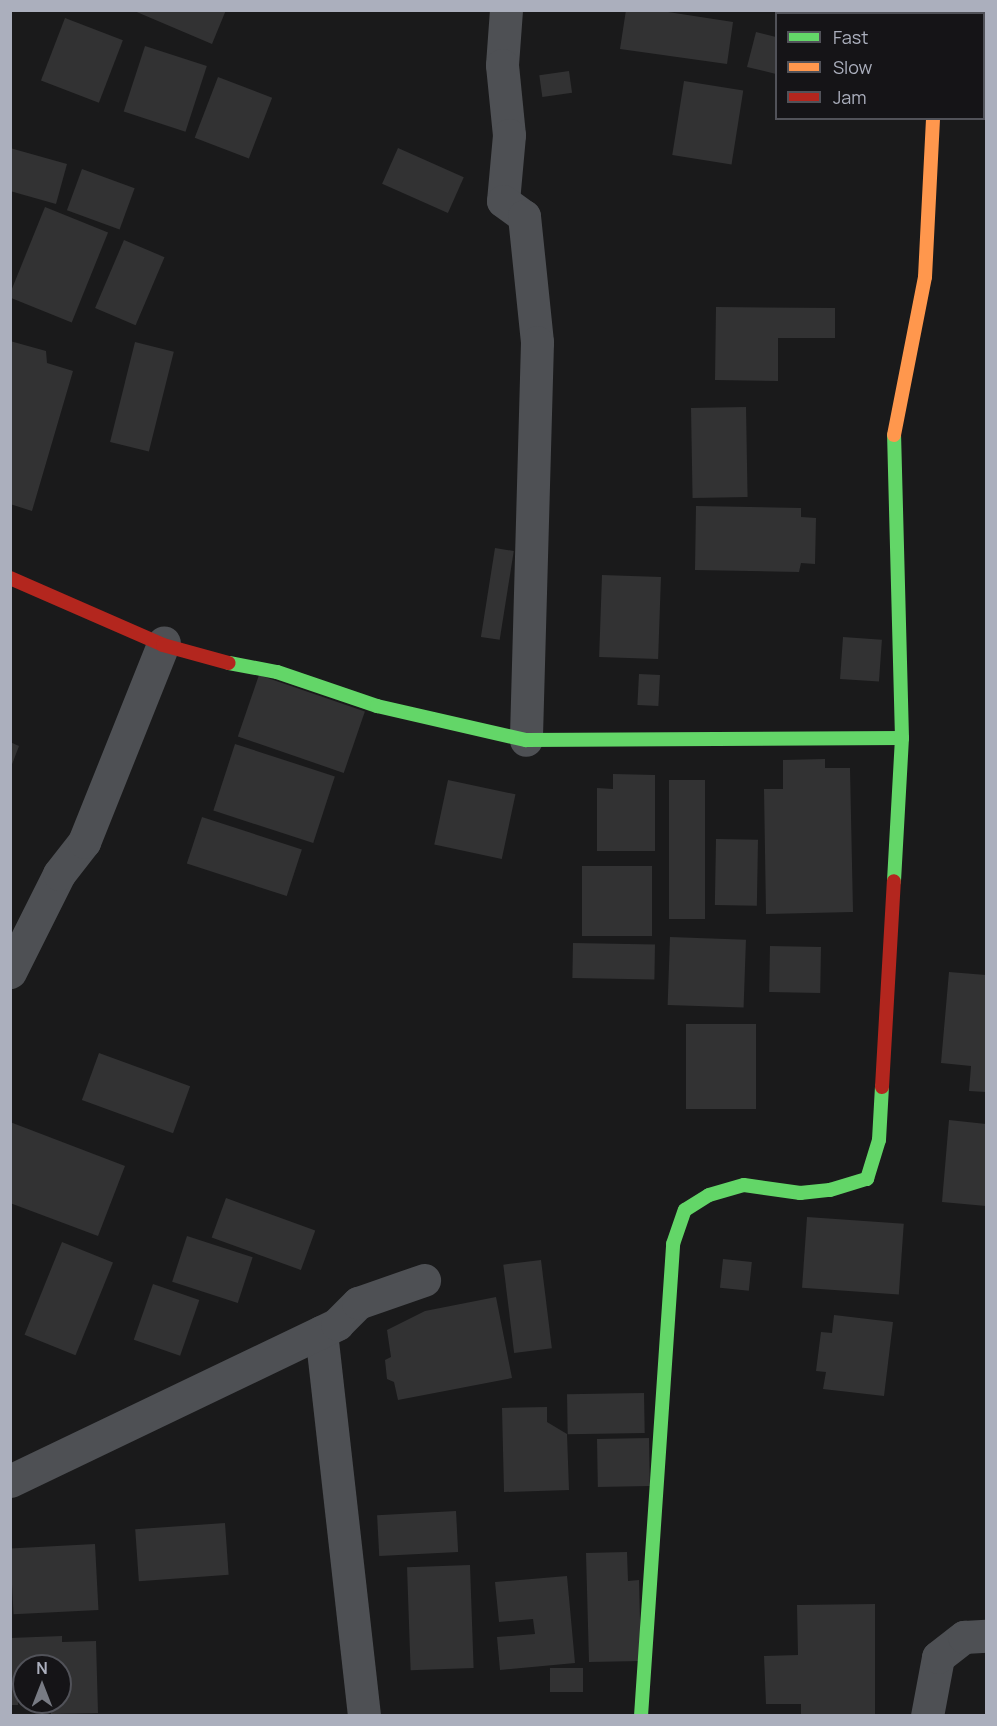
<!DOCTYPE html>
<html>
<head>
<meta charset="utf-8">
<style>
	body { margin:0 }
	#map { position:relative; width:997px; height:1726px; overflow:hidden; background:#1a1a1b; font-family:Manrope,sans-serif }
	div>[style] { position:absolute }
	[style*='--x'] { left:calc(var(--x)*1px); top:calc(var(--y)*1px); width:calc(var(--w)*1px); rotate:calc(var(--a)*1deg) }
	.building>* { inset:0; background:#323233; transform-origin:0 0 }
	.street>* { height:33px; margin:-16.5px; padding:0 16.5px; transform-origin:16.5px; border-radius:16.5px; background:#4e5054 }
	.fast>* { height:14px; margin:-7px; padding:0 7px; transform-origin:7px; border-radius:7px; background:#63d668 }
	.slow>* { height:14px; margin:-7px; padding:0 7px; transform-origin:7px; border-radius:7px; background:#ff974d }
	.jam>* { height:14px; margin:-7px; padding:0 7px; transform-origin:7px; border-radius:7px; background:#b3261e }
	span { translate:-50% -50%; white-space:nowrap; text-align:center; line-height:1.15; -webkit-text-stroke:4.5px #151417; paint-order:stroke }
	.frame { position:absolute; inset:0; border:12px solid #abafbd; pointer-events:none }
	.legend { position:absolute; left:775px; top:12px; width:210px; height:108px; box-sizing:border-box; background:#151417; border:2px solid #515259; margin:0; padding:8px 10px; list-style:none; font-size:18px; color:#abafbd }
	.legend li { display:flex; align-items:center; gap:12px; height:30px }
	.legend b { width:30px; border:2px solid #515259 }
	.north { position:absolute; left:12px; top:1654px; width:60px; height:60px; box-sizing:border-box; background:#151417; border:2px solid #515259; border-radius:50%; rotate:0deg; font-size:16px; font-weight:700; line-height:24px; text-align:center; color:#abafbd }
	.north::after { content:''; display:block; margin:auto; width:21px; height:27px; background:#787b84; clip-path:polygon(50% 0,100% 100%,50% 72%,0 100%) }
</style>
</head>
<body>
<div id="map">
	<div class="building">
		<div style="clip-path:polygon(132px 10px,226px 10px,212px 44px)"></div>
		<div style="clip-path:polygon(626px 10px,655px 10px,733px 22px,727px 64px,620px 49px)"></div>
		<div style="left:65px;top:18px;width:62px;height:67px;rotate:21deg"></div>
		<div style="clip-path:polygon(756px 32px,776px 37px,776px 74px,747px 67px)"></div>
		<div style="left:145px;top:46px;width:65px;height:69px;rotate:18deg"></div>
		<div style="left:569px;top:71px;width:22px;height:30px;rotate:82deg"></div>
		<div style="left:218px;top:77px;width:58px;height:65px;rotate:21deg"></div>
		<div style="left:684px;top:81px;width:60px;height:75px;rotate:9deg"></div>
		<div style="clip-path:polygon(10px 148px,67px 164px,56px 204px,10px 191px)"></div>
		<div style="left:398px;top:148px;width:72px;height:39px;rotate:24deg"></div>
		<div style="left:82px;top:169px;width:56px;height:44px;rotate:20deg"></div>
		<div style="left:45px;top:207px;width:68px;height:97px;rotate:22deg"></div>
		<div style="left:124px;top:240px;width:44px;height:74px;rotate:23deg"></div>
		<div style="clip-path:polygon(716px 307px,835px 308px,835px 338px,778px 338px,778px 381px,715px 380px)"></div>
		<div style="clip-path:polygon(10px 341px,46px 351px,47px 363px,73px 371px,32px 511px,10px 504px)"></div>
		<div style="left:135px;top:342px;width:40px;height:103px;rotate:14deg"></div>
		<div style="left:746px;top:407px;width:90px;height:55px;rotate:89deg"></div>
		<div style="clip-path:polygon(696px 506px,801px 508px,801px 517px,816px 518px,815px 564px,801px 563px,799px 572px,695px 570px)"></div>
		<div style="left:495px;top:548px;width:19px;height:90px;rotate:9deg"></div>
		<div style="left:602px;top:575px;width:59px;height:82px;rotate:2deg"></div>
		<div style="left:843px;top:637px;width:39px;height:42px;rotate:4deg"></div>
		<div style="left:639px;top:674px;width:21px;height:31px;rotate:3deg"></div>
		<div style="left:259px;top:675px;width:112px;height:65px;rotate:19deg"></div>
		<div style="clip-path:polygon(10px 742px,19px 746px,11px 767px,10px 767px)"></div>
		<div style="left:235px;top:744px;width:105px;height:70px;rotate:18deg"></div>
		<div style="clip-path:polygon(825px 759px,825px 768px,850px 768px,853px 912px,766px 914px,764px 789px,783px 789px,783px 760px)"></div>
		<div style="clip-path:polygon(613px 774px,655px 775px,655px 851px,597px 851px,597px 788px,613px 789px)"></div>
		<div style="left:448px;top:780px;width:69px;height:66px;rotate:12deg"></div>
		<div style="left:669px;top:780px;width:36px;height:139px"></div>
		<div style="left:202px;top:817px;width:105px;height:49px;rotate:18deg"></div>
		<div style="left:716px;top:839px;width:42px;height:66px;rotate:1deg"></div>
		<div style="left:652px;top:866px;width:70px;height:70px;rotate:90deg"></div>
		<div style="left:670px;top:937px;width:76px;height:68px;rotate:2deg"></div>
		<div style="left:573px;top:943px;width:82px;height:35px;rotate:1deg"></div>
		<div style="left:770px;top:946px;width:51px;height:46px;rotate:1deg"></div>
		<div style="clip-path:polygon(949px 972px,986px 975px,986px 1092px,969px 1091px,971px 1066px,941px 1063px)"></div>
		<div style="left:686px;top:1024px;width:70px;height:85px"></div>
		<div style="left:99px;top:1053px;width:97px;height:50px;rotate:20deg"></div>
		<div style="clip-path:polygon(949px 1120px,986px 1124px,986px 1206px,942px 1202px)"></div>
		<div style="clip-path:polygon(10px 1122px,125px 1166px,98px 1236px,10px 1203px)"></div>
		<div style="left:226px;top:1198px;width:95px;height:42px;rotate:20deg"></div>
		<div style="left:807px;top:1217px;width:97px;height:71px;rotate:4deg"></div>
		<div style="left:187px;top:1236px;width:69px;height:48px;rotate:18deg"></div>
		<div style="left:62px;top:1242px;width:55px;height:100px;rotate:22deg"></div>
		<div style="left:723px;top:1259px;width:29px;height:29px;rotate:6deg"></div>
		<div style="left:541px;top:1260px;width:89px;height:38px;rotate:83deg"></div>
		<div style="left:153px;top:1284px;width:49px;height:59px;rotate:19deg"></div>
		<div style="clip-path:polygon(496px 1297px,512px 1378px,398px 1400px,394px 1382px,387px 1379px,385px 1360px,391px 1357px,387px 1330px,425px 1311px)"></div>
		<div style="clip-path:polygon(834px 1315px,893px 1322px,884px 1396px,823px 1389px,826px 1372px,816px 1371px,821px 1332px,832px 1333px)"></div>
		<div style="left:644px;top:1393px;width:40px;height:77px;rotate:89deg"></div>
		<div style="clip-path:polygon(547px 1407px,547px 1422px,567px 1434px,569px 1490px,504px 1492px,502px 1408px)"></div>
		<div style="left:649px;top:1438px;width:48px;height:52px;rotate:89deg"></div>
		<div style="left:456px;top:1511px;width:41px;height:79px;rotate:87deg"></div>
		<div style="left:225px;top:1523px;width:52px;height:90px;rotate:86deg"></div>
		<div style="left:95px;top:1544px;width:66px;height:85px;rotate:87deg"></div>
		<div style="clip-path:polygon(627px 1552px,628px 1581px,639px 1580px,641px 1661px,589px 1662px,586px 1553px)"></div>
		<div style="left:470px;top:1565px;width:103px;height:63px;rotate:88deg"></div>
		<div style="clip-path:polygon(567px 1576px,575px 1663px,500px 1670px,497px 1637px,535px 1634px,533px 1619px,499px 1622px,495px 1582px)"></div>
		<div style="clip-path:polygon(875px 1604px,875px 1716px,801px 1716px,801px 1704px,766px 1704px,764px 1656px,798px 1655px,797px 1605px)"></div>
		<div style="clip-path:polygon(62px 1636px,62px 1642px,96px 1641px,98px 1713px,51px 1714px,50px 1702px,60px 1702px,60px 1666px,24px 1666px,24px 1702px,18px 1697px,18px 1705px,10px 1705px,10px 1638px)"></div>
		<div style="left:550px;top:1668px;width:33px;height:24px"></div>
	</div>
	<div class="street">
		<div style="--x:506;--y:10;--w:55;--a:94.2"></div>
		<div style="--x:502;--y:65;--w:70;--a:84.3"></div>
		<div style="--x:509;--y:135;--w:66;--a:95.2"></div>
		<div style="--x:503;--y:201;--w:26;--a:36"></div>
		<div style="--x:524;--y:216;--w:127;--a:84.1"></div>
		<div style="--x:537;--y:342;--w:398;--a:91.6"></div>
		<div style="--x:933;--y:14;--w:4;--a:-90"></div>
		<div style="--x:10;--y:972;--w:110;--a:-63.4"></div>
		<div style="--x:59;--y:874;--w:41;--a:-52"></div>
		<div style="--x:84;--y:842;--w:215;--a:-68.2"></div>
		<div style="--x:321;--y:1332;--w:386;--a:83.6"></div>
		<div style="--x:10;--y:1481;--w:363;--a:-25.6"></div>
		<div style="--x:337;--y:1324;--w:30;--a:-45"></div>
		<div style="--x:358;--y:1303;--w:70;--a:-19.2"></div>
		<div style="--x:927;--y:1716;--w:60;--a:-79.4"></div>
		<div style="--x:938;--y:1657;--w:33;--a:-38"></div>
		<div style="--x:964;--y:1637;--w:22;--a:-3"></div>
	</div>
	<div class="fast">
		<div style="--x:229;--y:663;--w:49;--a:10.6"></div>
		<div style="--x:277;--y:672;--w:106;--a:18.8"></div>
		<div style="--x:377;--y:706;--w:153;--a:12.9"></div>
		<div style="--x:526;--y:740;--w:376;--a:-0.3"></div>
		<div style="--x:894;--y:881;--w:143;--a:-86.8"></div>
		<div style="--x:902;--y:738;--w:303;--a:-91.5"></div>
		<div style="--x:641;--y:1716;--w:473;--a:-86.1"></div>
		<div style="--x:673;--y:1244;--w:36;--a:-71"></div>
		<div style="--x:685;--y:1210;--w:28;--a:-32"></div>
		<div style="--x:709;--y:1195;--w:36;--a:-16"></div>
		<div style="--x:744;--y:1185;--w:57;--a:8.1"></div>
		<div style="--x:800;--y:1193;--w:30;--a:-6"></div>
		<div style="--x:830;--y:1190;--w:39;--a:-17"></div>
		<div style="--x:867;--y:1179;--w:41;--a:-72.9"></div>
		<div style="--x:879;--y:1140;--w:53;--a:-86.8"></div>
	</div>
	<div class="slow">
		<div style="--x:894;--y:435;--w:161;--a:-78.9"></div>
		<div style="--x:925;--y:277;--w:159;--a:-87.1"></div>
	</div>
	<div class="jam">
		<div style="--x:10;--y:578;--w:167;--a:23.6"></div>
		<div style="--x:163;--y:645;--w:68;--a:15.3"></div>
		<div style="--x:882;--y:1087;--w:206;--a:-86.7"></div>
	</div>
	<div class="frame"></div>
	<ul class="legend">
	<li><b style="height:8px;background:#63d668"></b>Fast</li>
	<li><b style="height:8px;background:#ff974d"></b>Slow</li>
	<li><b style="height:8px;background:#b3261e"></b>Jam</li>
	</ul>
	<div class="north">N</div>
</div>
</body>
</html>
